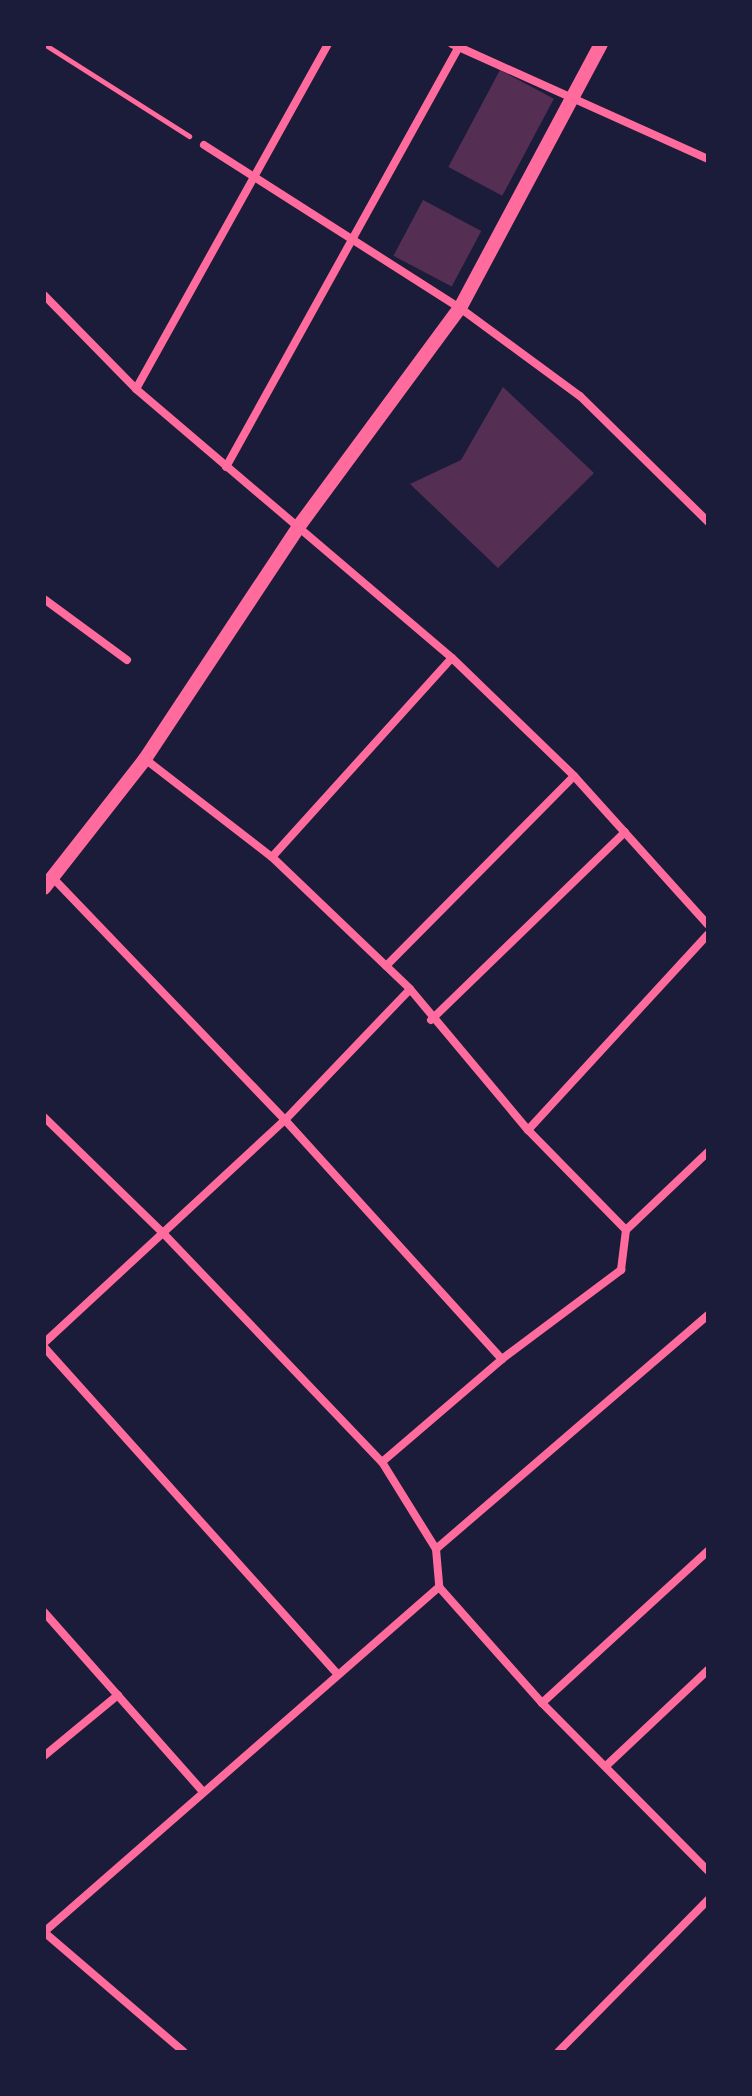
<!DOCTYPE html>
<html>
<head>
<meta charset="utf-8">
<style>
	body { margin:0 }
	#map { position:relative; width:752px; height:2096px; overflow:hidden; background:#1b1b3a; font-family:Arial,sans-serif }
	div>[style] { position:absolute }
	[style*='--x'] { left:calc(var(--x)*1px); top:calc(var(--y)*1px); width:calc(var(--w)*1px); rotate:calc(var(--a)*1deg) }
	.building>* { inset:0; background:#542f53; transform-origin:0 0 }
	.path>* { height:5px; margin:-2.5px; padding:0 2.5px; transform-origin:2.5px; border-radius:2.5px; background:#ff6b9d }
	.minor>* { height:8px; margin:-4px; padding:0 4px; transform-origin:4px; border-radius:4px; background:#ff6b9d }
	.tertiary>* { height:14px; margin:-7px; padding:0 7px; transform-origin:7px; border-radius:7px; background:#ff6b9d }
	span { translate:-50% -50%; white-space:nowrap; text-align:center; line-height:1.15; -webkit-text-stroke:8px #1b1b3a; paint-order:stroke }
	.frame { position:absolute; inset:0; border:46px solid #1b1b3a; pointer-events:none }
</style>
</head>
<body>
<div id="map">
	<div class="building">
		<div style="left:500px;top:70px;width:61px;height:110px;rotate:28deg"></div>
		<div style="left:423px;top:200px;width:66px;height:63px;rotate:28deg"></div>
		<div style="clip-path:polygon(503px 387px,594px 473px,498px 568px,410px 484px,461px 460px)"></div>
	</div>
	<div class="path">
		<div style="--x:44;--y:44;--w:172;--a:32.4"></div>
	</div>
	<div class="minor">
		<div style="--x:452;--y:44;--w:281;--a:24.2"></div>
		<div style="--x:204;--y:145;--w:303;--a:32.5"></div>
		<div style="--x:460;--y:308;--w:149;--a:36.3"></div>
		<div style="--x:580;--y:396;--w:180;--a:44.5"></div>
		<div style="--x:44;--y:295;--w:132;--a:45.6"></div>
		<div style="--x:136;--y:389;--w:415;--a:40.4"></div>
		<div style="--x:452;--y:658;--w:170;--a:44"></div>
		<div style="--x:574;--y:776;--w:200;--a:48"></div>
		<div style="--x:136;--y:389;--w:395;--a:-60.9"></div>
		<div style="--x:226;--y:467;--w:483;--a:-61"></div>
		<div style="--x:44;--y:599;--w:103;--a:36.3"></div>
		<div style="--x:145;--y:759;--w:160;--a:37.7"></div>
		<div style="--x:272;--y:857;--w:191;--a:43.7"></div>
		<div style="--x:410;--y:989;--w:184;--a:50.1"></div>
		<div style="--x:528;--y:1130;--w:140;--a:45.6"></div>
		<div style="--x:272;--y:857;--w:268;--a:-47.9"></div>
		<div style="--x:52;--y:877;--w:337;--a:46.2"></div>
		<div style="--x:285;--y:1120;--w:323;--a:47.8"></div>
		<div style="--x:386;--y:966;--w:267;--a:-45.3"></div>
		<div style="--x:431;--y:1020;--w:270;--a:-44.1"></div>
		<div style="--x:44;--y:1117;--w:166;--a:44.3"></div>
		<div style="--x:163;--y:1233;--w:317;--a:46.3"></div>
		<div style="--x:382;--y:1462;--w:102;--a:58.2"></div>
		<div style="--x:436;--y:1549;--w:38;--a:85"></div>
		<div style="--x:439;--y:1587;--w:155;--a:48.4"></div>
		<div style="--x:542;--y:1703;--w:236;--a:45.3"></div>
		<div style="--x:528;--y:1130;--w:266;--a:-47.4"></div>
		<div style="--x:626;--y:1230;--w:113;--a:-43.6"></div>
		<div style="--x:44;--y:1343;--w:328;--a:-42.8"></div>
		<div style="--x:285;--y:1120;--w:181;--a:-46.3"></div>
		<div style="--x:44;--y:1347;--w:440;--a:48.1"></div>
		<div style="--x:382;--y:1462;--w:158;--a:-40.6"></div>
		<div style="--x:502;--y:1359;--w:149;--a:-36.8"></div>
		<div style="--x:621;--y:1270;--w:40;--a:-82.9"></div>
		<div style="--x:436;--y:1549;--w:359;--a:-40.7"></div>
		<div style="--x:44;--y:1612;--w:240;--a:48.5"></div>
		<div style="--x:542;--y:1703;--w:225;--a:-42.5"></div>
		<div style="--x:44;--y:1756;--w:96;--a:-39.5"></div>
		<div style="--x:606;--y:1766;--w:140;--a:-43.3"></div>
		<div style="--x:44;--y:1932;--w:524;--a:-41.13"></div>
		<div style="--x:44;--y:1932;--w:184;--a:40.6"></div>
		<div style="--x:558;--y:2052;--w:214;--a:-45.4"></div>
	</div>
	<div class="tertiary">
		<div style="--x:44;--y:888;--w:164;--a:-51.9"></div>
		<div style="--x:145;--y:759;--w:279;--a:-56.5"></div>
		<div style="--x:299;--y:526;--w:271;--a:-53.6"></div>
		<div style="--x:460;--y:308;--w:299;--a:-61.9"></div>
	</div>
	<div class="frame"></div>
</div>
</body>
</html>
